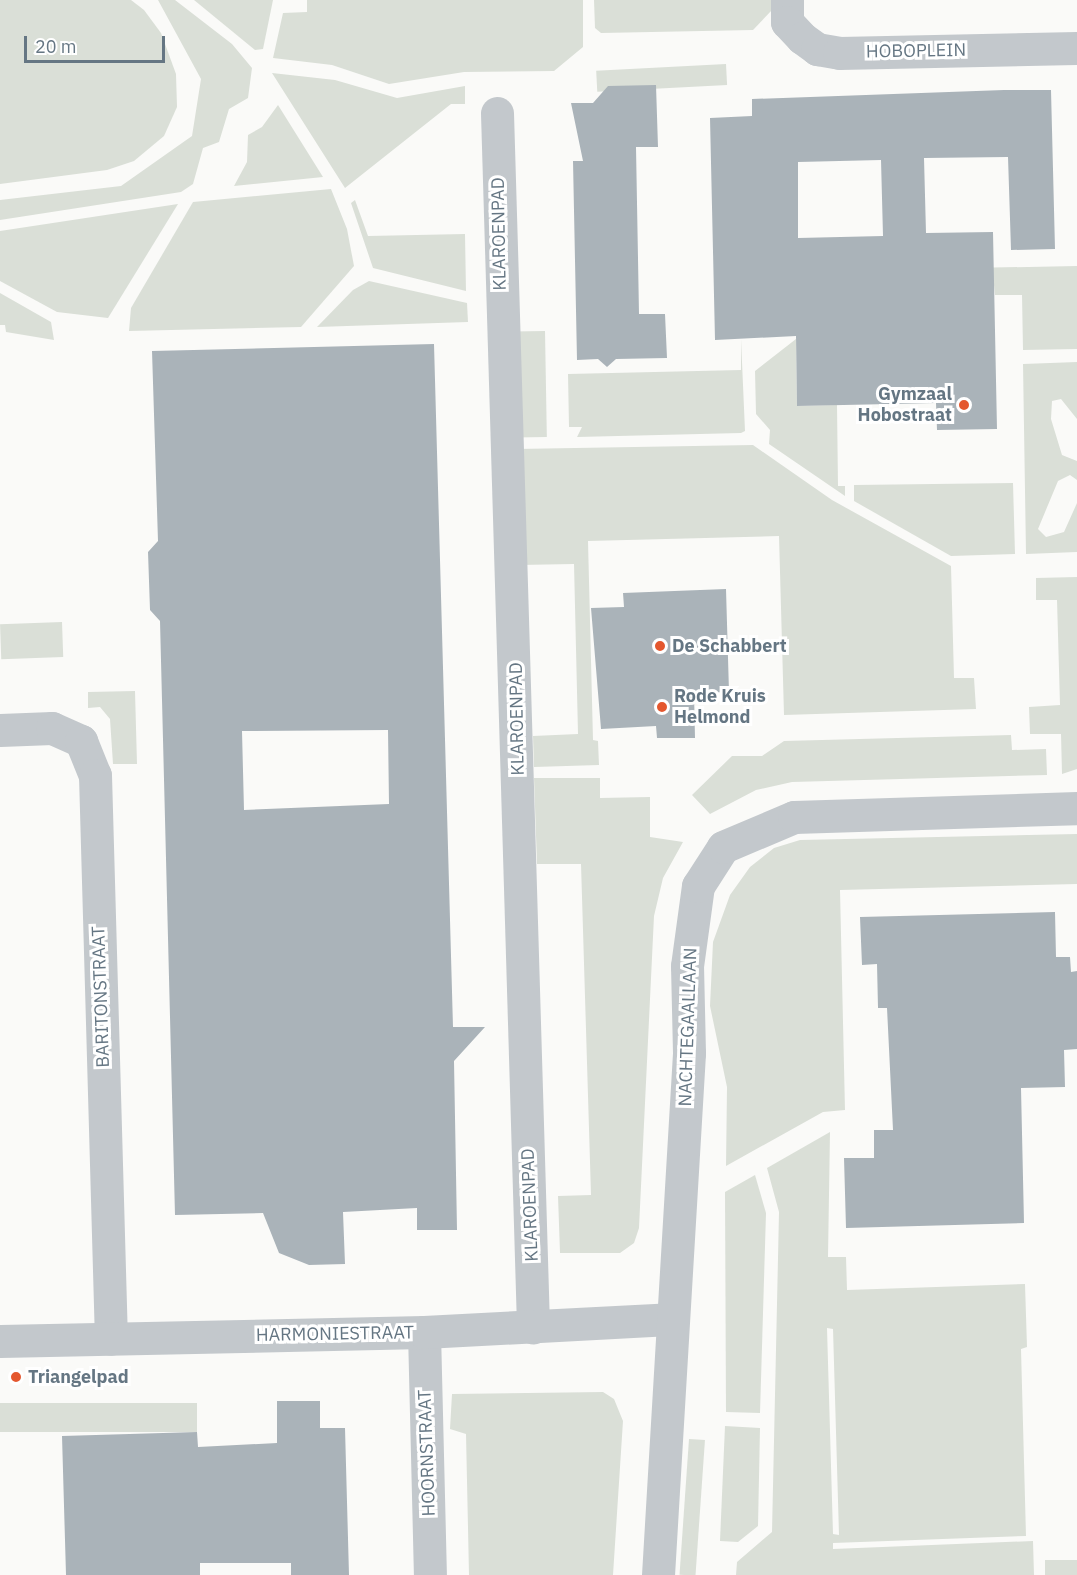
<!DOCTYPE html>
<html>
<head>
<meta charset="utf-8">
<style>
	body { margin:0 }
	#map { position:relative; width:1077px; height:1575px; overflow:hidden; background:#fafaf8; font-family:"IBM Plex Sans",sans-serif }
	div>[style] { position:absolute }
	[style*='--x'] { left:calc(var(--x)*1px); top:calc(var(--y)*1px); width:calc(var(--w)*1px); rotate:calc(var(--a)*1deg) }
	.green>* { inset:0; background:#dadfd7; transform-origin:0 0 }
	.building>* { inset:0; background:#aab3b9 }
	.minor>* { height:33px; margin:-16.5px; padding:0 16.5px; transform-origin:16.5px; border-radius:16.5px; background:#c3c8cc }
	.dots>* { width:16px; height:16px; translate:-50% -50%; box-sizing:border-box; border:3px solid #fff; border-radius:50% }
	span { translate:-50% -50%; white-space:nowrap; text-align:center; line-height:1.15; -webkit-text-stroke:6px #fff; paint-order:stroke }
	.street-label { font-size:18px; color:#657683 }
	.poi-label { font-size:18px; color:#657683; font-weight:700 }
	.right { translate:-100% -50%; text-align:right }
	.left { translate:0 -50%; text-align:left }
	.scale { position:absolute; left:24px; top:36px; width:141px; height:27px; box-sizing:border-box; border:3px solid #657683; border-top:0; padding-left:8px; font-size:18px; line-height:21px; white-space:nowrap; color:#657683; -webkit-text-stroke:4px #fff; paint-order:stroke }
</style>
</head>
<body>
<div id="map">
	<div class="green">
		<div style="clip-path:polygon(0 0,131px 0,144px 10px,161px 33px,176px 74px,177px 107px,164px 136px,134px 161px,107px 170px,0 184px)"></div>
		<div style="clip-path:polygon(158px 0,175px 0,232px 44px,252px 68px,248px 98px,229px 109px,219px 142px,203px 148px,193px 184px,181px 192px,0 220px,0 200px,121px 186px,192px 136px,201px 79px)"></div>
		<div style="clip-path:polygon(194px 0,273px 0,263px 49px,255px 50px)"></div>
		<div style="clip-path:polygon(307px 0,583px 0,583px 47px,554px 71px,464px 72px,389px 84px,332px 65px,273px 58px,283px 13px,307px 12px)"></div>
		<div style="clip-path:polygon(594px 0,772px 0,772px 10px,753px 30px,601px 33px,595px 28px)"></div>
		<div style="left:726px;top:64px;width:21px;height:130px;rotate:87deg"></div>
		<div style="clip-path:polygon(272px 73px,335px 80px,397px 98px,465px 86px,465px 104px,451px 104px,345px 188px)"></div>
		<div style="clip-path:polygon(278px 105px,323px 177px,234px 186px,247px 162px,248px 135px,262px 127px)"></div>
		<div style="clip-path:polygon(331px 189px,347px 229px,354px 266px,301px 327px,129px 331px,131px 308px,193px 202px)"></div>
		<div style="clip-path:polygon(355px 200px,368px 236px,465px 234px,466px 291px,373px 268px,351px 203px)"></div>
		<div style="clip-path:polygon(178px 204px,108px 318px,57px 312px,0 281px,0 231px)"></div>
		<div style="clip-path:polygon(1077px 266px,1077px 349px,1023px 350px,1022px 295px,995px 295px,994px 285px,855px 287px,865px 270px)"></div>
		<div style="clip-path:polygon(369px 281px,467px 303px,468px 322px,317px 327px,353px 290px)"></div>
		<div style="clip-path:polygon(0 293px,51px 322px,54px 340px,6px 332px,5px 325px,0 325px)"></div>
		<div style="left:545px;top:331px;width:106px;height:32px;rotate:89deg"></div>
		<div style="clip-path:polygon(741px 339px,745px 431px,741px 433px,577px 437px,582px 427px,569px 427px,568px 374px,741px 370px)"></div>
		<div style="clip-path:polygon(796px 339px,797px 406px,837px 405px,838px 486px,845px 486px,845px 496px,769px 444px,770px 430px,756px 414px,755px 371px)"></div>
		<div style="clip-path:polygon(1077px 362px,1077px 419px,1061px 399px,1052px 401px,1051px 419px,1062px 455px,1077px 461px,1077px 480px,1070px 475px,1058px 481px,1038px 529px,1046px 537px,1064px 532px,1077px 503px,1077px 552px,1026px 554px,1023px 364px)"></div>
		<div style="clip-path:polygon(753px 445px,832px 500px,951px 566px,954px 678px,974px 678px,976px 709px,784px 715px,779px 536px,588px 541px,593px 740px,598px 741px,599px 765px,534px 767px,533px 736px,578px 734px,574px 564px,519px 565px,516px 449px)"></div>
		<div style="clip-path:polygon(1013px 483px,1015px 554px,951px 556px,854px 501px,854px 485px)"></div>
		<div style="clip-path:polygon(1077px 577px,1077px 769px,1062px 774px,1061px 734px,1030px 734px,1029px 707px,1060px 705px,1057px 600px,1036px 600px,1036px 578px)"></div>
		<div style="left:62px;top:622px;width:35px;height:62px;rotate:88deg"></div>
		<div style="clip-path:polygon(135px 691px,137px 764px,113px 764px,110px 719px,100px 707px,88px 708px,88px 692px)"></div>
		<div style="clip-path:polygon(1011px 735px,1012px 750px,1046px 749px,1047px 775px,792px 782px,756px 790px,710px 814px,692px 795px,732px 756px,762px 756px,784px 741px)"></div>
		<div style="clip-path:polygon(534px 778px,600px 778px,600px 798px,650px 797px,650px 837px,683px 842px,663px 878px,654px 916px,639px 1228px,634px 1243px,620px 1253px,560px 1253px,558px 1196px,591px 1195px,581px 864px,537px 864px)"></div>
		<div style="clip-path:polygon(1077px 834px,1077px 884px,840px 890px,845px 1110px,823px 1112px,726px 1166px,727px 1087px,710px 1006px,713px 942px,730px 895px,750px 867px,774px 848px,800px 840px)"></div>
		<div style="clip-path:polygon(evenodd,830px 1132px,828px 1257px,846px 1257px,847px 1290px,1025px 1284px,1027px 1347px,1021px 1349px,1026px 1536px,833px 1543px,833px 1549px,1033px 1541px,1034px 1575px,736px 1575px,737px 1562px,772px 1532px,779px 1212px,767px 1168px,830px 1132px,827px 1328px,833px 1329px,839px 1535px,833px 1534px,827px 1328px)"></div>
		<div style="clip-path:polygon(755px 1175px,766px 1213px,760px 1413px,726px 1412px,725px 1192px)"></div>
		<div style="clip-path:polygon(603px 1392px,614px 1399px,623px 1421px,613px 1575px,469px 1575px,466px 1434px,450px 1429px,452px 1394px)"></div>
		<div style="left:197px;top:1403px;width:29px;height:197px;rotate:90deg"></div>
		<div style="clip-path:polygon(725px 1426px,760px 1428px,758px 1526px,738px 1542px,720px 1541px)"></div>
		<div style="left:689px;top:1439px;width:16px;height:136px;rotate:4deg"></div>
		<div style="left:1045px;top:1560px;width:32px;height:15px"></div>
	</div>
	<div class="building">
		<div style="clip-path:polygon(656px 85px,658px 147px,636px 147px,639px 314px,665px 314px,667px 358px,616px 359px,607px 367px,598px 359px,577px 360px,573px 161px,583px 161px,571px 103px,593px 103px,608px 86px)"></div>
		<div style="clip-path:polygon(evenodd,1004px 90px,1051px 90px,1055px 249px,1011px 250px,1008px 157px,924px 158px,926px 233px,993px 232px,997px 429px,937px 430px,936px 403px,797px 406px,796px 336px,715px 340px,710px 118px,752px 116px,752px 99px,1004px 90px,881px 160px,883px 236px,798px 238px,798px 162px,881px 160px)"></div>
		<div style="clip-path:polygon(evenodd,434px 344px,453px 1027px,485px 1027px,454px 1061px,457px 1230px,417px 1230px,417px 1208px,343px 1212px,345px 1264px,309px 1265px,279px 1253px,263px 1213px,175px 1215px,160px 621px,150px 610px,148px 552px,158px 541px,152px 351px,434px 344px,388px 730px,389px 804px,244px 810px,242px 731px,388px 730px)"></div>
		<div style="clip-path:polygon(726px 589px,729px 692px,694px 693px,695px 738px,657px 738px,656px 726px,601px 729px,591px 608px,624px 607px,623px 593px)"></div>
		<div style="clip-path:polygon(1055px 912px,1056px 957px,1070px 957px,1071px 972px,1077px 971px,1077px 1049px,1064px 1050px,1065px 1087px,1021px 1088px,1024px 1223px,846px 1228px,844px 1158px,874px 1158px,874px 1130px,893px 1130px,887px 1008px,878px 1008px,877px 964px,862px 965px,860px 917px)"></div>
		<div style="clip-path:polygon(277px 1401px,320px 1401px,320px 1428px,345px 1428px,349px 1575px,291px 1575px,291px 1563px,200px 1563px,200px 1575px,66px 1575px,62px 1436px,197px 1432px,198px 1447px,277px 1443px)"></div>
	</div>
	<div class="minor">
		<div style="--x:787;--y:0;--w:22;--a:90"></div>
		<div style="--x:787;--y:22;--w:22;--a:47"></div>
		<div style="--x:802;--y:38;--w:19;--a:36"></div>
		<div style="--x:817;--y:49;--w:22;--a:10"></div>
		<div style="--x:839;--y:53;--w:238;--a:-1.2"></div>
		<div style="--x:497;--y:113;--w:1215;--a:88.3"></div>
		<div style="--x:0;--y:730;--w:52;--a:-2.2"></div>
		<div style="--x:52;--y:728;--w:32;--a:24"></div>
		<div style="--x:81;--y:741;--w:37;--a:68"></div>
		<div style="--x:95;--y:775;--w:564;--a:88.38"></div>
		<div style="--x:424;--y:1332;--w:243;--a:88.6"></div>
		<div style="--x:0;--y:1341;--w:424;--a:-1.2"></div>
		<div style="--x:424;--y:1332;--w:246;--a:-3"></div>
		<div style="--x:658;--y:1575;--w:523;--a:-86.6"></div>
		<div style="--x:689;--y:1053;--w:87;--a:-91.3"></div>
		<div style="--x:687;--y:966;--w:81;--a:-82.2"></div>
		<div style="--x:698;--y:886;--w:46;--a:-57.3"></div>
		<div style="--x:723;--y:847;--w:77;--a:-22.9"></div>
		<div style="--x:794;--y:817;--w:283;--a:-1.8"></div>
	</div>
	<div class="dots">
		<div style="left:964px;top:405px;background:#e4572e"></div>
		<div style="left:660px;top:646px;background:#e4572e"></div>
		<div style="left:662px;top:707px;background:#e4572e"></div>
		<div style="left:16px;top:1377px;background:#e4572e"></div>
	</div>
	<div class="street-label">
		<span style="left:916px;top:51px;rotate:-1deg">HOBOPLEIN</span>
		<span style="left:499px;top:234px;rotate:-91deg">KLAROENPAD</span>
		<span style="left:517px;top:719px;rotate:-91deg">KLAROENPAD</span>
		<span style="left:101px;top:997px;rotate:-92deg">BARITONSTRAAT</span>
		<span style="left:688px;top:1027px;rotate:-88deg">NACHTEGAALLAAN</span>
		<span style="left:530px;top:1205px;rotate:-92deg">KLAROENPAD</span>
		<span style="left:335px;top:1334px;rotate:-1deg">HARMONIESTRAAT</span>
		<span style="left:427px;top:1453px;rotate:-92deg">HOORNSTRAAT</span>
	</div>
	<div class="poi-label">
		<span class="right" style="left:952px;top:405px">Gymzaal<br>Hobostraat</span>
		<span class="left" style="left:672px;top:646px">De Schabbert</span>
		<span class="left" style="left:674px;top:707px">Rode Kruis<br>Helmond</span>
		<span class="left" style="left:28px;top:1377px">Triangelpad</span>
	</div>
	<div class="scale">20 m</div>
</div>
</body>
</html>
